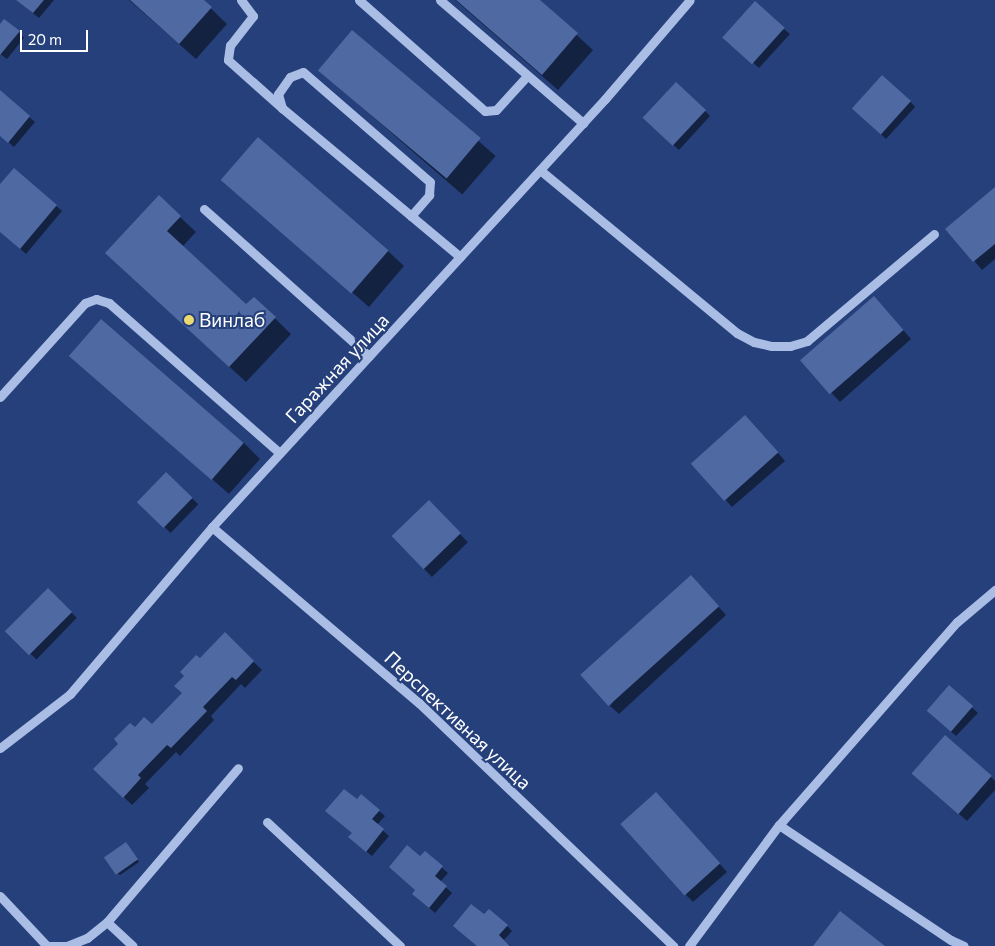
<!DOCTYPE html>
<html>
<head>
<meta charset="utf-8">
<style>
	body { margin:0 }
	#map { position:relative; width:995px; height:946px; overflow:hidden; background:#26407b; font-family:Commissioner,sans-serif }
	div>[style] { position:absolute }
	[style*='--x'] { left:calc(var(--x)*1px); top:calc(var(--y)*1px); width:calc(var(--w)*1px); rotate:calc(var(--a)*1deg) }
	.shadow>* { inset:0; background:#0007; transform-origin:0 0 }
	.building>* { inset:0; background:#4f69a3; transform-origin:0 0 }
	.minor>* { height:9px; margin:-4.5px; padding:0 4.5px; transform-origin:4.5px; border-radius:4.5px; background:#aabde4 }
	.dots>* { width:14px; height:14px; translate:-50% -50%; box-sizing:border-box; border:2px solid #26407b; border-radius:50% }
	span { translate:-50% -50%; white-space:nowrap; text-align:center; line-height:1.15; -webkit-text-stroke:4px #26407b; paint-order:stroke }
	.poi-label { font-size:19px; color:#fff }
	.left { translate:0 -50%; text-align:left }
	.street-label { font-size:19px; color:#fff }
	.scale { position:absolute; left:20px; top:30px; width:68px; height:22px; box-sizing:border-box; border:2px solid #fff; border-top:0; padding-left:6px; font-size:15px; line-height:18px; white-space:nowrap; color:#fff; -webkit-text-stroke:4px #26407b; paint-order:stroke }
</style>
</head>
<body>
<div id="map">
	<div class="shadow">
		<div style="clip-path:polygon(17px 0,54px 0,39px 18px)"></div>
		<div style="clip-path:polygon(129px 0,202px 0,227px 24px,196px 59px)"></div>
		<div style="clip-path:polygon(455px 0,538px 0,593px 50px,558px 90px)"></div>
		<div style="clip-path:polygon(0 26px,19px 32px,24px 38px,7px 59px,0 54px)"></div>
		<div style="clip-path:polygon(784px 29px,790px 34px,759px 68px,730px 42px)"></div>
		<div style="left:353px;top:32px;width:189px;height:51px;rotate:41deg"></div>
		<div style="clip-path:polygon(0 92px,35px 122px,14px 147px,0 135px)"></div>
		<div style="clip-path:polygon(910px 101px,915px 107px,886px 139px,859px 114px)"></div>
		<div style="clip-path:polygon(705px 111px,710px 116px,679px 150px,650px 124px)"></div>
		<div style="clip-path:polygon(14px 169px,62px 211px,26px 254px,0 231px,0 186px)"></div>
		<div style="clip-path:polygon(223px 180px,388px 251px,404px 266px,369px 307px)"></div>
		<div style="clip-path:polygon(995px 189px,995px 259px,982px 270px,947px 229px)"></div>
		<div style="clip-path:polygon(180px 217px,196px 232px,182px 247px,246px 306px,254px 298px,291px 334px,246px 382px,123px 269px)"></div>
		<div style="clip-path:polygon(882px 306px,911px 339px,840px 402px,802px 361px)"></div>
		<div style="clip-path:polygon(71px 355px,244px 443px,260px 459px,229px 494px)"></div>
		<div style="clip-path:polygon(754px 425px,785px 461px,732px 507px,692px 463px)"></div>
		<div style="left:166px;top:473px;width:45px;height:40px;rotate:44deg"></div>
		<div style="left:429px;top:502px;width:56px;height:50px;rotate:46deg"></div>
		<div style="clip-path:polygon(699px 585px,726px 615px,619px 714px,610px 706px)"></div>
		<div style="left:48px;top:590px;width:40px;height:58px;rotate:44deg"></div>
		<div style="clip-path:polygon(225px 634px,262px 670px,245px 688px,241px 684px,211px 716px,214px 720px,180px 756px,176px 752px,145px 784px,149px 788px,132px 805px,95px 769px,135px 729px,152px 726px,183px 693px,200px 660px)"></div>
		<div style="clip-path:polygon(949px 686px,978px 713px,956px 736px,933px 716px)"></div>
		<div style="clip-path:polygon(991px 777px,995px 781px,995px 790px,967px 821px,922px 782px)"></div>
		<div style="clip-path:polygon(357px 801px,379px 811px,385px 816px,377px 825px,389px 836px,372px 856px,356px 843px,353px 833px)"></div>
		<div style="clip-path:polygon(664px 802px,727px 872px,693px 902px,685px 894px)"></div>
		<div style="clip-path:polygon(128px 846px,139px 862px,120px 875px,117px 873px)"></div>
		<div style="clip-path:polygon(425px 853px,448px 873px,440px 882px,452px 893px,435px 913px,419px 899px,417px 890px,420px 858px)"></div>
		<div style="clip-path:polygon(484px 916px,507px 926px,512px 931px,504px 940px,511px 946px,478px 946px)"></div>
	</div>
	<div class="building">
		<div style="clip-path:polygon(16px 0,44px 0,33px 13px)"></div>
		<div style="clip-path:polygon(130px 0,204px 0,212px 7px,179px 44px)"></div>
		<div style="clip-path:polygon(456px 0,540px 0,578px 33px,542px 75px)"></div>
		<div style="left:755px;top:1px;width:40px;height:49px;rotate:42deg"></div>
		<div style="clip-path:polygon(4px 19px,20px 31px,0 55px,0 24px)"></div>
		<div style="left:352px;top:30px;width:168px;height:53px;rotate:40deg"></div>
		<div style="left:882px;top:75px;width:39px;height:45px;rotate:42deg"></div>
		<div style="left:676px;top:82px;width:41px;height:49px;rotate:43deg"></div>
		<div style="clip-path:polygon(0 90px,30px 116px,8px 143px,0 136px)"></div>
		<div style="left:258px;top:137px;width:173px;height:57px;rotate:41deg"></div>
		<div style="clip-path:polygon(14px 168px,57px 205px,20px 249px,0 232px,0 184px)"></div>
		<div style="clip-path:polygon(995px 187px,995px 244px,973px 262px,945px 229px)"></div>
		<div style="clip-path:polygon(159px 195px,181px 216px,167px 231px,246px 304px,254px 297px,276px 317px,229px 367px,105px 253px)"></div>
		<div style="left:874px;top:296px;width:45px;height:98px;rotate:49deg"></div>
		<div style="left:101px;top:319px;width:189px;height:49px;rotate:41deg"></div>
		<div style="left:745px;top:415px;width:50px;height:73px;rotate:48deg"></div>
		<div style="left:166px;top:472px;width:37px;height:42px;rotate:44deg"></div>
		<div style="left:429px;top:500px;width:46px;height:52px;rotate:46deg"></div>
		<div style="left:691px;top:575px;width:42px;height:149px;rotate:48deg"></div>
		<div style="left:48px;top:588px;width:34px;height:61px;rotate:45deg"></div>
		<div style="clip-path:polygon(225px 632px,254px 661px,236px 680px,232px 677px,203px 707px,207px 711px,171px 748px,167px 745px,138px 775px,141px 778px,123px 798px,93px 769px,118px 744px,114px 739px,130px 723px,135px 727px,144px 717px,152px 724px,182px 693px,174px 686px,184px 676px,180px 672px,196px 655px,200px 658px)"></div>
		<div style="left:949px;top:685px;width:32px;height:34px;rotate:41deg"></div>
		<div style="left:945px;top:735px;width:62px;height:51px;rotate:41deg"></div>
		<div style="clip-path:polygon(344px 789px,357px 799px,361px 794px,380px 810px,372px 819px,384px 829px,366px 852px,348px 837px,352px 833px,325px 811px)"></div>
		<div style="left:656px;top:792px;width:96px;height:48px;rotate:48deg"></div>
		<div style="left:126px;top:842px;width:21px;height:27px;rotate:55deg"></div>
		<div style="clip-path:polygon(407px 845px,420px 856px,425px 851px,443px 866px,435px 876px,447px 886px,429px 908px,412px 894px,415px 890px,389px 867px)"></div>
		<div style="clip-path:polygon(471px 904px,484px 914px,489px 909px,508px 925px,499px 935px,510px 946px,477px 946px,453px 926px)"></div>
		<div style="clip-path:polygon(840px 911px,885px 946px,813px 946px)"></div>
	</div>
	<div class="minor">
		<div style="--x:241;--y:0;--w:20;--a:53"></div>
		<div style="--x:253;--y:16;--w:37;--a:128"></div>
		<div style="--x:230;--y:45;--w:15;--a:98"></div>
		<div style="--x:228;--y:60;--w:72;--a:41.6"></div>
		<div style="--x:359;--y:0;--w:168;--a:41.4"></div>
		<div style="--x:485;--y:111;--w:11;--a:-5"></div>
		<div style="--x:496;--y:110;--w:46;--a:-47.6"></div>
		<div style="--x:440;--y:0;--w:189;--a:40.7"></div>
		<div style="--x:540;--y:170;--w:256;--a:39.6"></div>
		<div style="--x:737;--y:333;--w:19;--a:28"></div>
		<div style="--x:754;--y:342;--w:18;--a:13"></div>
		<div style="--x:772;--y:346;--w:18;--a:0"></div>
		<div style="--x:790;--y:346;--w:18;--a:-16"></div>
		<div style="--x:807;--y:341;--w:166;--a:-40.1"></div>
		<div style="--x:204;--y:209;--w:221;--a:41.7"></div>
		<div style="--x:411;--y:216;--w:28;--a:-49"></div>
		<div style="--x:429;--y:195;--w:13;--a:-86"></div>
		<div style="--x:430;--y:182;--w:168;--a:-139.1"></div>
		<div style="--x:303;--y:72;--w:14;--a:159"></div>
		<div style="--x:290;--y:77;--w:21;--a:125"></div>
		<div style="--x:278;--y:94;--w:15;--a:74"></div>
		<div style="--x:282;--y:108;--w:232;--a:39.9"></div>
		<div style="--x:0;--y:397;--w:127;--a:-47.9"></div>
		<div style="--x:85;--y:303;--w:12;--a:-20"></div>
		<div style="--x:96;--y:299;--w:14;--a:17"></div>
		<div style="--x:109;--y:303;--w:227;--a:41.3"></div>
		<div style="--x:212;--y:527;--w:272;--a:40.4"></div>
		<div style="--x:419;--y:703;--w:352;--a:43.7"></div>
		<div style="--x:0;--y:748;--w:88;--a:-37.6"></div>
		<div style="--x:70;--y:694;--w:219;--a:-49.6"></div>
		<div style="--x:212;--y:527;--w:581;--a:-47.44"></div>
		<div style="--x:605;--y:99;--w:130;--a:-49.4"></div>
		<div style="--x:267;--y:822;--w:182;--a:43"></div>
		<div style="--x:779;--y:825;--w:207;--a:33.8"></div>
		<div style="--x:951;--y:940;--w:14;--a:25"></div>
		<div style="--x:0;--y:896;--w:69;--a:46.8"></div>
		<div style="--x:47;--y:946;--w:20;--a:0"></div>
		<div style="--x:67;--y:946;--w:22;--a:-22"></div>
		<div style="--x:87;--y:938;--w:26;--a:-39"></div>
		<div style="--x:107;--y:922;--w:35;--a:43"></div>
		<div style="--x:107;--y:922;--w:202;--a:-49.6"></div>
		<div style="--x:689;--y:946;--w:151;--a:-53.4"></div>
		<div style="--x:779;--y:825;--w:270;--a:-48.8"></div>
		<div style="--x:957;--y:622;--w:50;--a:-40.1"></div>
	</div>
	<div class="dots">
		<div style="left:189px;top:320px;background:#ecd970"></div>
	</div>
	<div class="poi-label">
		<span class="left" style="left:199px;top:320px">Винлаб</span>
	</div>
	<div class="street-label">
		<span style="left:337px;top:368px;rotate:-47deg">Гаражная улица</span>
		<span style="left:458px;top:720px;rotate:43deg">Перспективная улица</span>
	</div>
	<div class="scale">20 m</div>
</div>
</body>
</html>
